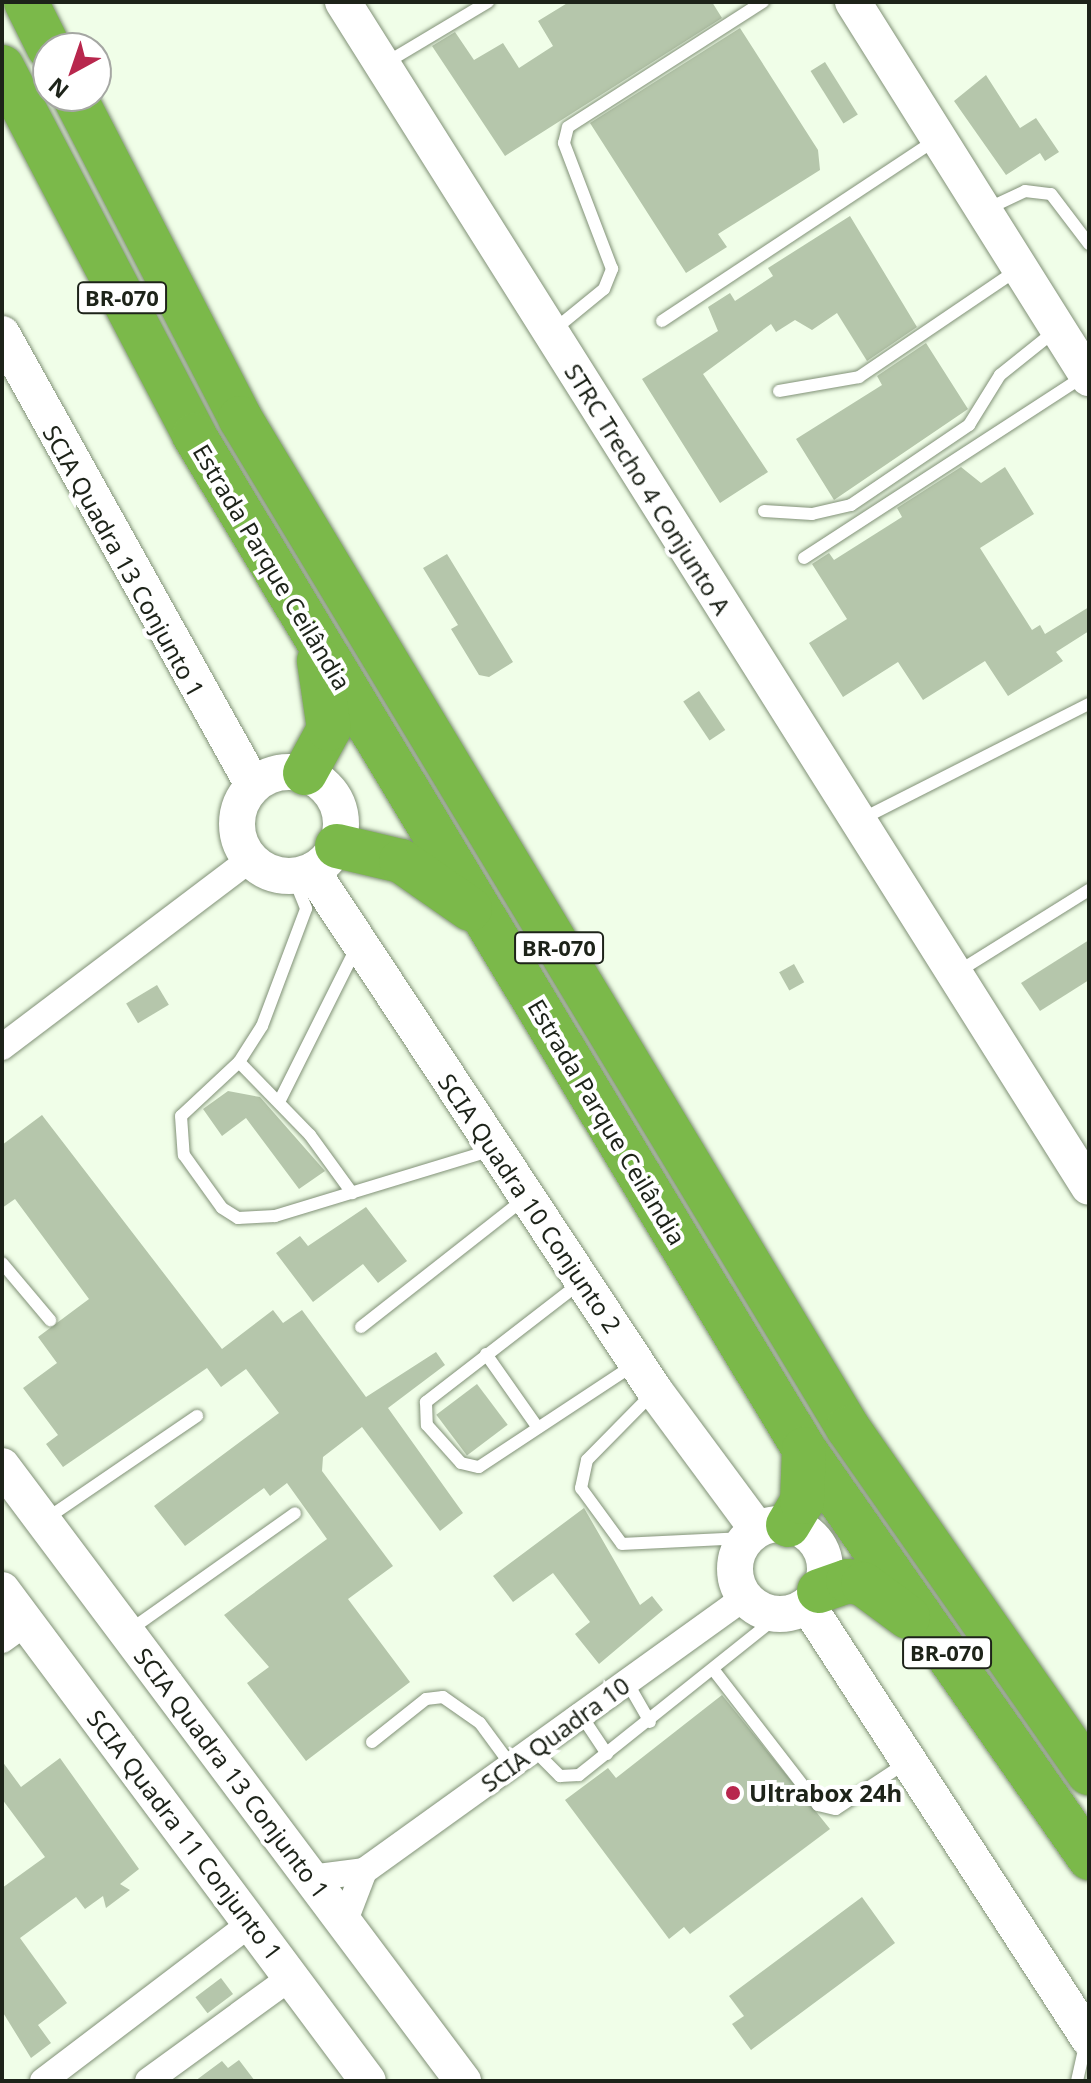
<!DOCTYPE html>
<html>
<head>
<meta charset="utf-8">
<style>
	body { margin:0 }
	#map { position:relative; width:1091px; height:2083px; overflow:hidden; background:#f0fee8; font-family:"Noto Sans",sans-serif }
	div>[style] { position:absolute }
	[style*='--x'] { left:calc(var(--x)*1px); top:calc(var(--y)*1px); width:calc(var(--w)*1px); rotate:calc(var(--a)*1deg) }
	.building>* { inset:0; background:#b5c6ab; transform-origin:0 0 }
	.roads { filter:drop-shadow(0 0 2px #819177) drop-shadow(0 0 2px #819177) }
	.lane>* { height:12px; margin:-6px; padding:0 6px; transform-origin:6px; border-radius:6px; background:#fff }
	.street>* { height:26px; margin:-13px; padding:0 13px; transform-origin:13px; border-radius:13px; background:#fff }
	.secondary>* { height:36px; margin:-18px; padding:0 18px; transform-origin:18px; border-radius:18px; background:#fff }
	.secondary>.ring { margin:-18px; padding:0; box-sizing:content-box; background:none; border:36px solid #fff; border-radius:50% }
	.highway>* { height:44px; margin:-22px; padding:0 22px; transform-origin:22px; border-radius:22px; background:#7bb94a }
	.dots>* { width:22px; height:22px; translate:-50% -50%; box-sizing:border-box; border:4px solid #fff; border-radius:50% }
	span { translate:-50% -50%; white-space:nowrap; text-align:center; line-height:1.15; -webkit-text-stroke:8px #fff; paint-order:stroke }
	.shield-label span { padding:2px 6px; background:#fff; border:2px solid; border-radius:6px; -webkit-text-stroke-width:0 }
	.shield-label { font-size:22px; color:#1d2319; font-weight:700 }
	.street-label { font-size:24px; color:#1d2319 }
	.poi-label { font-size:24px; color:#1d2319; font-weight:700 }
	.left { translate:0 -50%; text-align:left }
	.frame { position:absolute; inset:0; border:4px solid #1d2319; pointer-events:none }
	.north { position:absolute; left:32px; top:32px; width:80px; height:80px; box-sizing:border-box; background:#fff; border:2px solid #a5a7a3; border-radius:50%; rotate:220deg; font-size:22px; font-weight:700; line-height:32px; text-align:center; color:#1d2319 }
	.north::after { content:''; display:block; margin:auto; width:28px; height:36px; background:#b8274d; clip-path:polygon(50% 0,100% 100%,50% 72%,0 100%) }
</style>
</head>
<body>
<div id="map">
	<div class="building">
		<div style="clip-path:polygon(569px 2px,712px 2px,722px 18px,505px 156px,432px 46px,455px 32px,474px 60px,503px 43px,519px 68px,553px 46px,538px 21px)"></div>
		<div style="clip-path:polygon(740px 28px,818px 150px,820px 170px,718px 234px,727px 247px,686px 273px,590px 123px)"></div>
		<div style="left:825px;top:62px;width:62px;height:17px;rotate:58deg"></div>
		<div style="clip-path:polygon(986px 75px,1020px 128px,1036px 118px,1059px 152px,1045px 161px,1040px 153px,1006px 175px,954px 101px)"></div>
		<div style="clip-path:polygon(850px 216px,917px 327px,867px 361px,837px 313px,812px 330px,795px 320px,776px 332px,771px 324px,703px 374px,768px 472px,720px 503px,642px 379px,718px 331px,708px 307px,730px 293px,735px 301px,773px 276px,768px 268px)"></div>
		<div style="clip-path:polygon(926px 343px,968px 409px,834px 500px,796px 439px,882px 385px,877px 376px)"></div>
		<div style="clip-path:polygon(961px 467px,981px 483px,1005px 467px,1034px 514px,980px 548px,1032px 630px,1040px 625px,1045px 634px,1089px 607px,1089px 631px,1056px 652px,1063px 661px,1008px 696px,985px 661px,923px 700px,898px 662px,843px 697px,809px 643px,847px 619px,812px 564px,829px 553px,834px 560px,902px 517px,897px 508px)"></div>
		<div style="clip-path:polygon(447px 554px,513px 662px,489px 677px,479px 675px,451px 629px,458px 625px,423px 568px)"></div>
		<div style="left:699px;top:691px;width:47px;height:19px;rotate:56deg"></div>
		<div style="clip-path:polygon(1089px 940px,1089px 980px,1040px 1011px,1021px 983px)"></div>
		<div style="left:794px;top:964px;width:21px;height:17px;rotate:61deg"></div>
		<div style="left:157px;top:985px;width:23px;height:36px;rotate:59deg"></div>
		<div style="clip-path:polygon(228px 1091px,260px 1097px,325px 1171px,299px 1189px,246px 1118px,222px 1136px,203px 1109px)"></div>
		<div style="clip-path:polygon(42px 1115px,222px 1349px,273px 1310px,283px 1323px,302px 1310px,366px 1397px,436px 1352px,445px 1365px,388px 1408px,463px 1513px,440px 1531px,362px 1427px,323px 1457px,322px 1471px,393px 1566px,348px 1599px,410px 1682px,306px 1761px,247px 1683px,269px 1667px,224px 1615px,327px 1539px,287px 1483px,270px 1496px,264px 1488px,185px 1546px,154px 1506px,279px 1413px,246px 1369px,221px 1387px,207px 1368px,63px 1467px,46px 1444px,58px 1435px,23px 1388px,57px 1363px,38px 1337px,89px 1299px,15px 1199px,2px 1208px,2px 1145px)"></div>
		<div style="clip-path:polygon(366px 1207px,407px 1261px,378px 1283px,363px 1264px,313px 1302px,276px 1253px,300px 1236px,308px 1246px)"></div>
		<div style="left:477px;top:1384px;width:51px;height:51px;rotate:53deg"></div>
		<div style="clip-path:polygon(584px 1508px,640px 1605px,652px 1596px,663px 1610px,599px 1664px,575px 1634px,590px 1622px,553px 1573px,513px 1602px,493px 1576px)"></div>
		<div style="clip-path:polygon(722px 1695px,830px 1829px,690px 1934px,684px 1927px,669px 1939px,565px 1800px,608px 1768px,616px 1778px)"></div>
		<div style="clip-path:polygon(60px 1758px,139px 1869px,120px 1884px,130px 1890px,106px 1908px,103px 1896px,85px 1909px,76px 1897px,20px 1938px,67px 2003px,38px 2025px,51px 2043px,31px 2058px,2px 2011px,2px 1888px,45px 1857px,2px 1799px,2px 1761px,21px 1787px)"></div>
		<div style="clip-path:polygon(862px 1897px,895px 1943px,751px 2050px,732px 2024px,744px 2016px,729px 1996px)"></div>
		<div style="left:221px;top:1978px;width:20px;height:32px;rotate:53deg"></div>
		<div style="clip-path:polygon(239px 2060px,255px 2081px,195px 2081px,222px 2061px,228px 2068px)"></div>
	</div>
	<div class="roads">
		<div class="lane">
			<div style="--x:384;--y:64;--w:121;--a:-30.8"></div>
			<div style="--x:987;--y:209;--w:42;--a:-25.3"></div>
			<div style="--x:1025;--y:191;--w:26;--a:7"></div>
			<div style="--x:1051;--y:194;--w:63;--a:52.8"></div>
			<div style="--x:662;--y:321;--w:326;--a:-33.5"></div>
			<div style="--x:555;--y:329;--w:63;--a:-39.2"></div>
			<div style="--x:604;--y:289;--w:22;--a:-68"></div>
			<div style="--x:612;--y:269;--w:135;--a:-110.9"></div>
			<div style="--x:564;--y:143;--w:16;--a:-76"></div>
			<div style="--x:568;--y:127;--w:232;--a:-32.7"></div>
			<div style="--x:779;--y:391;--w:81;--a:-9.9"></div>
			<div style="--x:859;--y:377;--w:191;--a:-34.1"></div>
			<div style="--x:764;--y:511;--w:48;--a:3.6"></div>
			<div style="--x:812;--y:514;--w:40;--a:-13"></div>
			<div style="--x:851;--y:505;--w:143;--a:-34.1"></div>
			<div style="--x:969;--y:425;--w:59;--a:-58.2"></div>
			<div style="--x:1000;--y:375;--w:70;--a:-38.7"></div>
			<div style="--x:804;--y:558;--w:334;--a:-33"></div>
			<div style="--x:860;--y:820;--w:257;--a:-26.9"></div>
			<div style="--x:293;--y:876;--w:35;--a:68"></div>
			<div style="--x:306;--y:909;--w:125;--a:110.6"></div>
			<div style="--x:262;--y:1026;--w:43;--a:122.6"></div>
			<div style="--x:239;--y:1062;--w:79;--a:137"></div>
			<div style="--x:181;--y:1116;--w:39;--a:86"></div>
			<div style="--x:184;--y:1155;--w:65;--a:54.4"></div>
			<div style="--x:222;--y:1208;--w:19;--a:32"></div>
			<div style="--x:238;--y:1218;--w:37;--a:-3"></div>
			<div style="--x:275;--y:1216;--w:227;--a:-16.9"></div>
			<div style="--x:956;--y:973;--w:157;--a:-32"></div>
			<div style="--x:239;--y:1062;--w:102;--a:45.8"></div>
			<div style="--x:310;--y:1135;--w:72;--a:54.1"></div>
			<div style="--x:280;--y:1100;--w:172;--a:-63.4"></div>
			<div style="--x:2;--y:1263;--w:75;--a:49.9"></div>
			<div style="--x:580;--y:1283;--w:195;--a:142.3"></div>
			<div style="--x:426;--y:1402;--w:23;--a:88"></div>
			<div style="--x:427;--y:1425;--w:51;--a:48.2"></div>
			<div style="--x:461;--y:1463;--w:18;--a:13"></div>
			<div style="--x:479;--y:1467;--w:187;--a:-33.4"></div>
			<div style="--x:361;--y:1327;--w:207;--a:-38.1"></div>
			<div style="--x:486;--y:1354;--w:90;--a:54.9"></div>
			<div style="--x:653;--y:1393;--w:94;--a:134.6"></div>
			<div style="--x:587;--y:1460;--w:29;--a:102"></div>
			<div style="--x:581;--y:1488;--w:69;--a:53.8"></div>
			<div style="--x:622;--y:1544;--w:122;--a:-2.8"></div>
			<div style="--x:46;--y:1519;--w:183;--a:-34.3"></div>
			<div style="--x:130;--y:1630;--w:202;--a:-35.3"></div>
			<div style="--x:716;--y:1673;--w:167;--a:52.3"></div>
			<div style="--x:818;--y:1805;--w:18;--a:13"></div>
			<div style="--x:836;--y:1809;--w:82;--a:-33.5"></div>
			<div style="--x:627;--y:1682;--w:46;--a:60.1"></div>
			<div style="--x:581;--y:1715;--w:47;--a:56.3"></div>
			<div style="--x:372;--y:1742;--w:69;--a:-38.5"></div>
			<div style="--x:426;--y:1699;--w:17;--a:-7"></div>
			<div style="--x:443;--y:1697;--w:45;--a:35.1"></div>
			<div style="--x:480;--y:1723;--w:52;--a:53.6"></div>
			<div style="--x:534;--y:1750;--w:37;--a:45"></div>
			<div style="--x:560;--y:1776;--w:19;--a:-3"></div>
			<div style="--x:579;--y:1775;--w:255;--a:-38.6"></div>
			<div style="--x:1077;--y:2081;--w:41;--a:-77.3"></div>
		</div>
		<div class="street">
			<div style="--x:2;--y:1047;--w:312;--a:-37.1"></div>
			<div style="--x:2;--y:1640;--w:31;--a:-36"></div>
			<div style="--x:310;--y:1878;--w:54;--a:-7.4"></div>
			<div style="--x:364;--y:1871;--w:471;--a:-35.7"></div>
			<div style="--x:344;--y:1923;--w:56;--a:-69"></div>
			<div style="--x:43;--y:2081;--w:261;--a:-37.2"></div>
			<div style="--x:148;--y:2081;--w:177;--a:-36"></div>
		</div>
		<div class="secondary">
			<div style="--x:343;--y:2;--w:1400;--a:57.81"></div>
			<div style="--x:853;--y:2;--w:444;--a:57.9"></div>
			<div style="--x:2;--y:334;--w:516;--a:60.9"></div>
			<div class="ring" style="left:237px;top:772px;width:68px;height:68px"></div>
			<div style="--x:312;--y:871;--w:623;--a:56.59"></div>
			<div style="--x:655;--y:1391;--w:172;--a:53.5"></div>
			<div style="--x:2;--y:1466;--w:769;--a:53.15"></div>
			<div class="ring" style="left:735px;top:1524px;width:54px;height:54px"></div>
			<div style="--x:2;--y:1590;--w:612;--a:53.3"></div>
			<div style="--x:808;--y:1606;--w:516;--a:57.02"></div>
		</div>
		<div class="highway">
			<div style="--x:26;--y:2;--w:51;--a:63.4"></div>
			<div style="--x:2;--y:67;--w:415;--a:62.4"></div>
			<div style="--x:194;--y:435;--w:1183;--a:58.97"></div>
			<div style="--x:804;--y:1449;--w:499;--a:55.1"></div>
			<div style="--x:74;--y:96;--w:362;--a:62.7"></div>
			<div style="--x:240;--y:418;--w:1179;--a:58.95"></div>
			<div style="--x:848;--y:1428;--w:421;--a:55.1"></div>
			<div style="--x:305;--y:773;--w:50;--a:-61.4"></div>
			<div style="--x:329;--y:729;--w:69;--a:-98.4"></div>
			<div style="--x:337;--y:846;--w:66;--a:13.2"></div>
			<div style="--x:401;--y:861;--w:84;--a:34.8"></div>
			<div style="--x:788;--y:1525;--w:27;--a:-59"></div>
			<div style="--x:802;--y:1502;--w:53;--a:-87.8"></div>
			<div style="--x:819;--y:1591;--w:31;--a:-19"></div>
			<div style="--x:848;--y:1581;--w:15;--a:11"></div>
			<div style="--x:863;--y:1584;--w:56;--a:36.3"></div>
		</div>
	</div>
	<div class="dots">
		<div style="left:733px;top:1793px;background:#b8274d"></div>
	</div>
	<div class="shield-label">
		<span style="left:122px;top:298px">BR-070</span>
		<span style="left:559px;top:948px">BR-070</span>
		<span style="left:947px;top:1653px">BR-070</span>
	</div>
	<div class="street-label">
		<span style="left:648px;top:489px;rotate:58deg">STRC Trecho 4 Conjunto A</span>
		<span style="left:124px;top:561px;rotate:61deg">SCIA Quadra 13 Conjunto 1</span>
		<span style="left:272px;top:567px;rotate:59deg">Estrada Parque Ceilândia</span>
		<span style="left:607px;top:1122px;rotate:59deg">Estrada Parque Ceilândia</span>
		<span style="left:530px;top:1203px;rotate:56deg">SCIA Quadra 10 Conjunto 2</span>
		<span style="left:555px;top:1734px;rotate:-36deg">SCIA Quadra 10</span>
		<span style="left:232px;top:1773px;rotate:53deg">SCIA Quadra 13 Conjunto 1</span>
		<span style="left:185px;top:1835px;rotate:53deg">SCIA Quadra 11 Conjunto 1</span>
	</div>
	<div class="poi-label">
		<span class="left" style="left:749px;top:1793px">Ultrabox 24h</span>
	</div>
	<div class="frame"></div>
	<div class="north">N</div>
</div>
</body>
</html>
